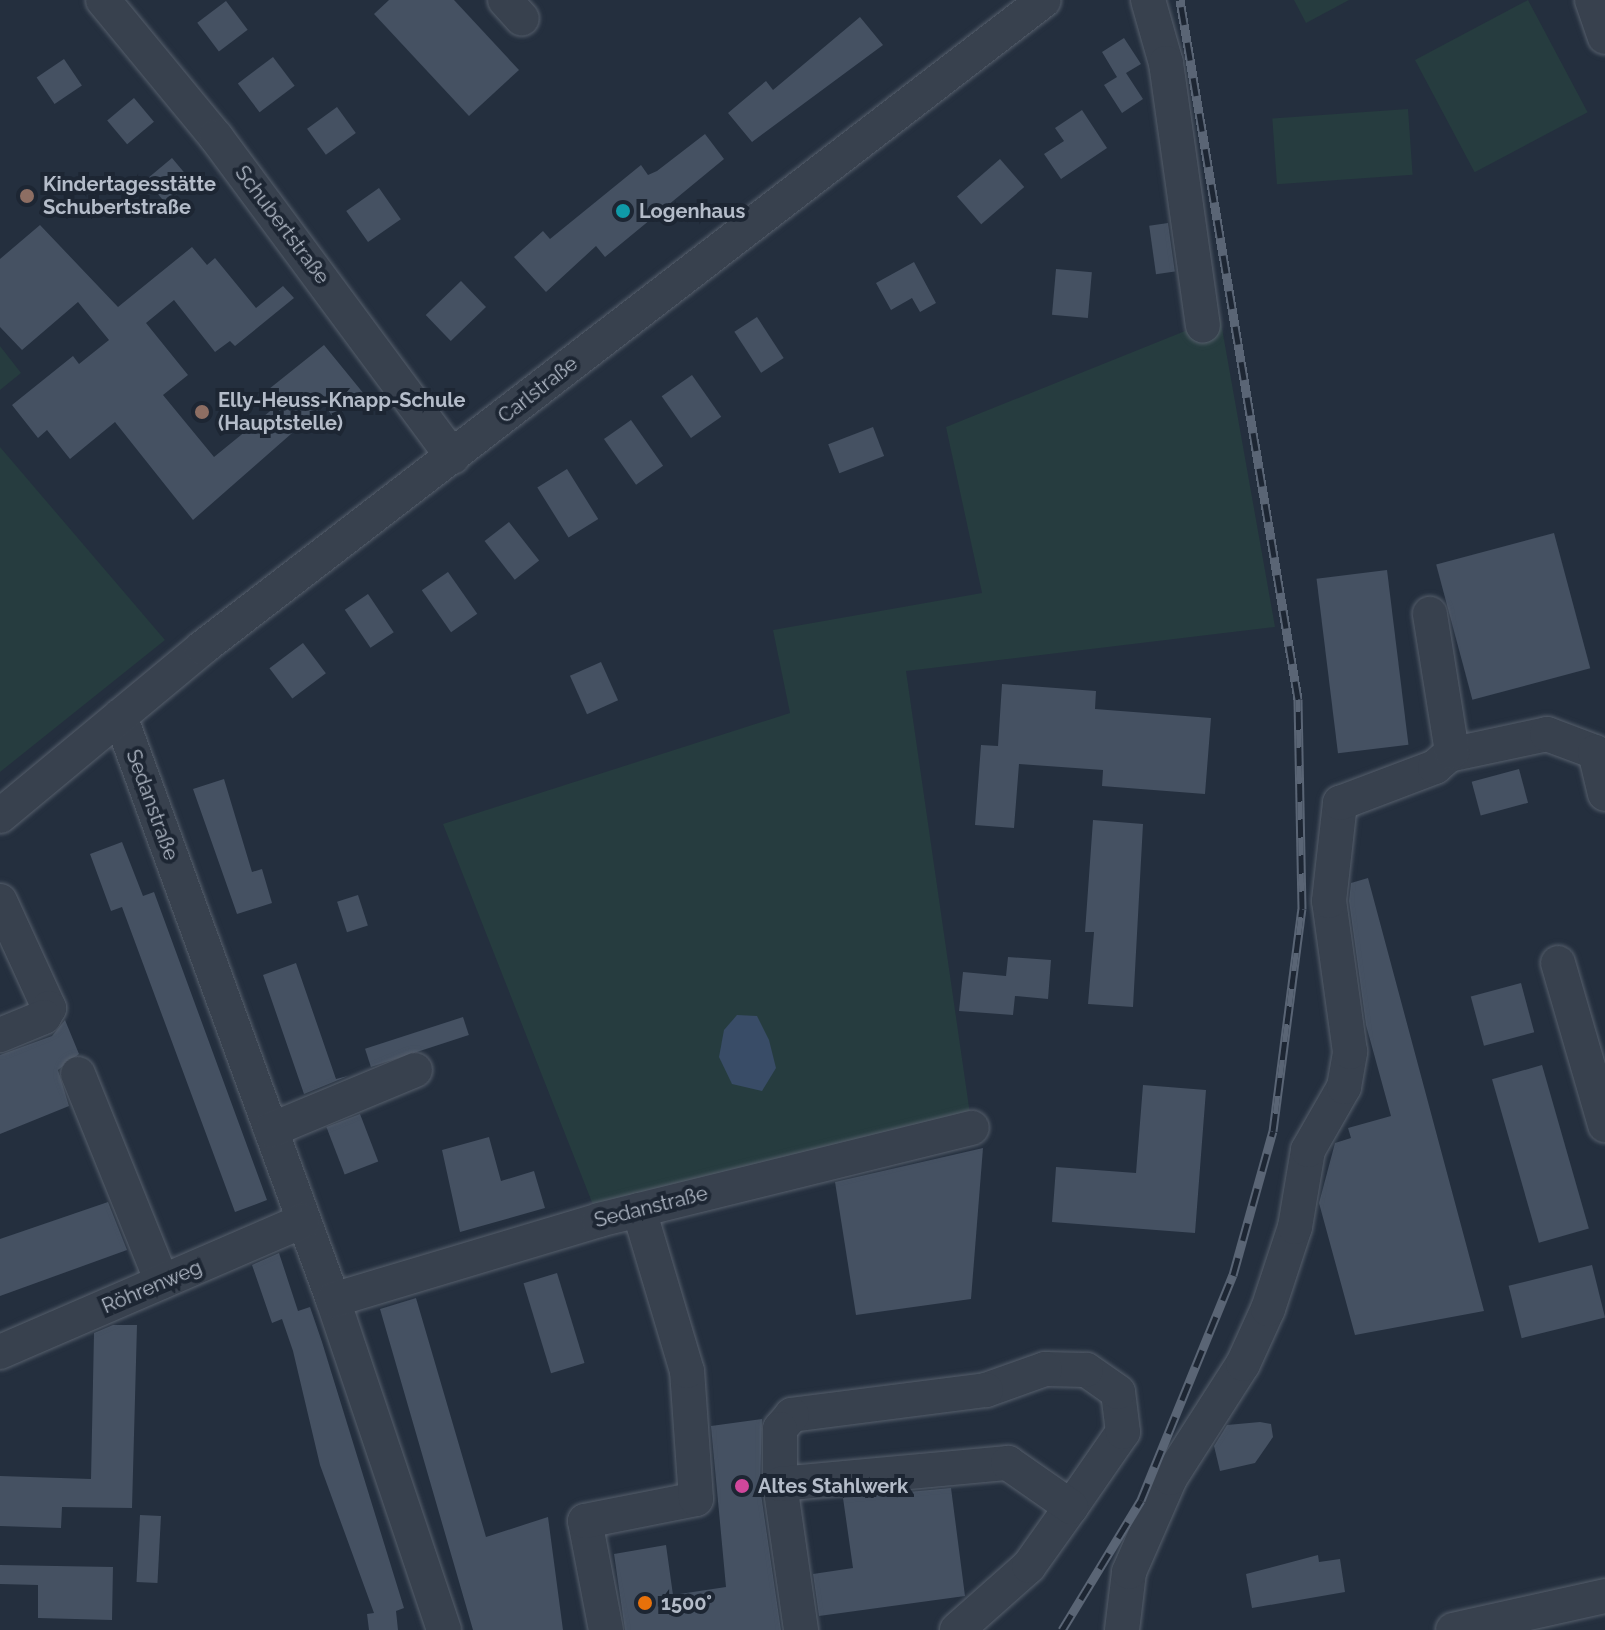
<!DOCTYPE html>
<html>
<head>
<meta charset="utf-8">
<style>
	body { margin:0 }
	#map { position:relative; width:1605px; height:1630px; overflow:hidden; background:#242f3e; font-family:Raleway,sans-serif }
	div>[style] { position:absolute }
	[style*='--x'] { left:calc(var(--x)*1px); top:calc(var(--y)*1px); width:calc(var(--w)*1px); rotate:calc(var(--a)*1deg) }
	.green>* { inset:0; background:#263c3f; transform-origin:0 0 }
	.water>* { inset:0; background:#394c67 }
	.building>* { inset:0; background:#455162; transform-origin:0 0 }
	.roads { filter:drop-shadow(0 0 2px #565f6c) drop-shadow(0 0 2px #565f6c) }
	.minor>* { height:34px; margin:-17px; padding:0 17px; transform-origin:17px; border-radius:17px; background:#38414e }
	.rail>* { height:9px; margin-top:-4.5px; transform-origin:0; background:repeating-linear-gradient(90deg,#1d2633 0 18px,#5a6575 0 36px); box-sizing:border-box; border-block:2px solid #5a6575 }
	.dots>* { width:22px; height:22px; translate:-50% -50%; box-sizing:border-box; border:4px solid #1d2633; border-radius:50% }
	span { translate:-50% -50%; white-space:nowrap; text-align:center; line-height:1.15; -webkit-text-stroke:8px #1d2633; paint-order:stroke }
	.poi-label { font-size:20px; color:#b4bcc9; font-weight:700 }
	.left { translate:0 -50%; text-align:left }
	.street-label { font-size:20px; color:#b4bcc9 }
</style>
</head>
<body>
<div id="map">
	<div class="green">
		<div style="clip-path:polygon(1294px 0,1349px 0,1306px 23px)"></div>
		<div style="left:1528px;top:0;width:127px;height:128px;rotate:62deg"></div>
		<div style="left:1408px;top:109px;width:66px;height:136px;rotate:86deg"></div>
		<div style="clip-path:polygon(1220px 317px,1275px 627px,906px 671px,972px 1128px,599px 1220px,443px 824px,790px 713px,773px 630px,982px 593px,946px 427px)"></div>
		<div style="clip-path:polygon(0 346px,21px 373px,0 390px)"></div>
		<div style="clip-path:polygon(0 447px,165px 640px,0 772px)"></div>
	</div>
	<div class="water">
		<div style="clip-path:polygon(737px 1015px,757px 1016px,769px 1040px,776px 1068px,762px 1091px,732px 1084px,719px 1057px,724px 1030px)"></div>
	</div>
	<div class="building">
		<div style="clip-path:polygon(389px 0,454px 0,519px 70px,469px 116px,374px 14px)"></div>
		<div style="left:226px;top:1px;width:36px;height:36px;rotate:53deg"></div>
		<div style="clip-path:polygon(860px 17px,883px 45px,752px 142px,728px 113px,766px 81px,773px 90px)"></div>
		<div style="clip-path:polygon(1124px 38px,1141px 64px,1126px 73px,1143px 99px,1122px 113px,1104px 85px,1117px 77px,1102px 52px)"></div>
		<div style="left:273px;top:57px;width:36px;height:44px;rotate:53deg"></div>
		<div style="left:64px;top:59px;width:32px;height:33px;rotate:56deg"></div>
		<div style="left:134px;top:98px;width:31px;height:35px;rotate:50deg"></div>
		<div style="left:337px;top:107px;width:32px;height:37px;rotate:54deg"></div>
		<div style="clip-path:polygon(1082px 110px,1107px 148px,1061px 179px,1044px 154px,1064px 141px,1055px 128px)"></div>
		<div style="clip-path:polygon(705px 134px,724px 159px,605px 257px,596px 246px,546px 292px,514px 257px,543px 231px,550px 239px,641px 165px,648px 175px,657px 171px)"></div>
		<div style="left:172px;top:158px;width:31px;height:34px;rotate:50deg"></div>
		<div style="left:1000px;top:159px;width:37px;height:57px;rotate:49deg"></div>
		<div style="left:379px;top:188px;width:38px;height:40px;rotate:55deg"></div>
		<div style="left:1168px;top:223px;width:49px;height:19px;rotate:82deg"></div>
		<div style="clip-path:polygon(40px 225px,118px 307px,192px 247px,207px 265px,215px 258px,256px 308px,283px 286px,294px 298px,235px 346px,230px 341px,215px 352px,174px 300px,146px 323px,188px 375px,163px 395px,214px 457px,280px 403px,269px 389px,324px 345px,364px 394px,334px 418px,324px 405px,193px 520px,115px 422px,70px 459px,47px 430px,38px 438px,12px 405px,73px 356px,79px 364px,109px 340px,78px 302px,22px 350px,0 327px,0 259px)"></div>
		<div style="clip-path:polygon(914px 262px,936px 303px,920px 312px,912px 298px,891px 310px,876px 283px)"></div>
		<div style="left:1056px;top:269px;width:36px;height:46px;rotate:5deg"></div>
		<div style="left:461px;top:281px;width:36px;height:49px;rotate:46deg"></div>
		<div style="left:757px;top:317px;width:49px;height:27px;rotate:57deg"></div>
		<div style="left:692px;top:375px;width:51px;height:37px;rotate:55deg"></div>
		<div style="left:631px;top:420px;width:56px;height:33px;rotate:55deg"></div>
		<div style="left:873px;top:427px;width:31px;height:48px;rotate:69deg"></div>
		<div style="left:567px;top:469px;width:59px;height:35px;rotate:58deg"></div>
		<div style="left:509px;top:522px;width:49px;height:31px;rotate:52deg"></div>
		<div style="left:1554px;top:533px;width:140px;height:122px;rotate:75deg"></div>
		<div style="left:1387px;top:570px;width:176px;height:71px;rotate:83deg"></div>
		<div style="left:448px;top:572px;width:51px;height:32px;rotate:55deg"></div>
		<div style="left:368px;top:594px;width:46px;height:28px;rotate:56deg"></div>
		<div style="left:303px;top:643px;width:38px;height:42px;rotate:53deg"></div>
		<div style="left:601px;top:662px;width:42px;height:34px;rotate:66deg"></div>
		<div style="clip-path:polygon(1002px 684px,1096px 691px,1095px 709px,1211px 718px,1205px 794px,1102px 786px,1103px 770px,1019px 764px,1014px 828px,975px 825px,981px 745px,998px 746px)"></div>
		<div style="left:1519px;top:769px;width:35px;height:49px;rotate:75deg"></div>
		<div style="clip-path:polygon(224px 779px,252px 872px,262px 869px,272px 903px,237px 914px,193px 789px)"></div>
		<div style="clip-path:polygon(1093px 820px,1143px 824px,1133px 1007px,1088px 1004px,1094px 932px,1085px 932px)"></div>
		<div style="clip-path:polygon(122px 842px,143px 896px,154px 892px,267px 1200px,235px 1212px,122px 907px,111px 911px,90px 854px)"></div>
		<div style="clip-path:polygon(1368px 878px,1484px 1311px,1355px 1335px,1319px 1203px,1335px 1143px,1351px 1138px,1348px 1128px,1391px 1116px,1366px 1025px,1349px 901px,1351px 883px)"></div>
		<div style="left:358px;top:895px;width:32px;height:22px;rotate:72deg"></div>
		<div style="clip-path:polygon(1008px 957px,1051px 960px,1048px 999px,1015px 996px,1013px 1015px,959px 1011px,963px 972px,1006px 976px)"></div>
		<div style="clip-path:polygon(296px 963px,336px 1079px,348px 1076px,304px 1094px,263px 975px)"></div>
		<div style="left:1521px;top:983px;width:51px;height:52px;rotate:75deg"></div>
		<div style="left:463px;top:1017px;width:19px;height:103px;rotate:72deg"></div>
		<div style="clip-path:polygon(65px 1020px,79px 1054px,58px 1070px,69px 1106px,0 1134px,0 1055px,52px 1036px)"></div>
		<div style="left:1542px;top:1065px;width:170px;height:52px;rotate:74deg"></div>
		<div style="clip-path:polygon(1143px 1085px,1206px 1090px,1195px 1233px,1052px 1222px,1056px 1167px,1136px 1173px)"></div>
		<div style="left:360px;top:1114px;width:51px;height:36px;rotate:69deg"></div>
		<div style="clip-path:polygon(489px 1137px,501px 1181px,534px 1171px,545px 1208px,460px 1232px,442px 1150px)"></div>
		<div style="clip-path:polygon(983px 1148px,971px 1299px,856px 1315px,835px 1182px)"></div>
		<div style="clip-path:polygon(108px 1202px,127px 1250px,0 1296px,0 1239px)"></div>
		<div style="clip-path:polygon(279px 1253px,298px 1311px,310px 1307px,322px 1342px,404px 1608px,396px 1611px,398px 1630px,369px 1630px,367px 1614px,374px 1613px,320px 1465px,293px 1351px,282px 1319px,272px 1323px,252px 1265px)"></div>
		<div style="left:1592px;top:1265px;width:54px;height:86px;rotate:76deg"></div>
		<div style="left:557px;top:1273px;width:94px;height:35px;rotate:73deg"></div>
		<div style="clip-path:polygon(416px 1298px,486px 1537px,548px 1517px,563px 1630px,473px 1630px,380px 1309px)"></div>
		<div style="clip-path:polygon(113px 1325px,137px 1325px,132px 1508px,62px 1507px,61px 1528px,0 1526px,0 1476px,91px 1479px,94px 1333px)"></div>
		<div style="clip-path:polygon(762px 1419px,760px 1487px,781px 1630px,625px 1630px,614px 1554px,666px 1545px,673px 1595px,726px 1587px,711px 1426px)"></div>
		<div style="clip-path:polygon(1260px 1422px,1271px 1424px,1273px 1437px,1255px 1463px,1220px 1471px,1214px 1446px,1227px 1425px)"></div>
		<div style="clip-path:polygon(951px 1488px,965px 1596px,819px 1616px,813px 1574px,853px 1568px,843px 1498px)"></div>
		<div style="left:140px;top:1515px;width:21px;height:67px;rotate:3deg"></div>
		<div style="clip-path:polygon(1318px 1555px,1319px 1562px,1340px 1559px,1345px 1592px,1252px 1608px,1246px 1574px)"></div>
		<div style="clip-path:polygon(0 1565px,113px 1567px,112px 1620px,38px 1618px,38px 1585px,0 1584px)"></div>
	</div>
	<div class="roads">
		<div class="minor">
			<div style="--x:103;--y:0;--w:178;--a:50.5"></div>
			<div style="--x:216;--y:137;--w:398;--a:53.5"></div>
			<div style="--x:505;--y:0;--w:25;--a:48"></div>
			<div style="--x:1148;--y:0;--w:66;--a:74.1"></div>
			<div style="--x:1166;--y:63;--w:265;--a:82"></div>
			<div style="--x:1592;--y:0;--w:39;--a:71"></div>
			<div style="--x:120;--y:716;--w:622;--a:69.96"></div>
			<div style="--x:333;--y:1300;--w:348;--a:71.4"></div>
			<div style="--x:1449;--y:755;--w:100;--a:-12.1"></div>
			<div style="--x:1547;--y:734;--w:51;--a:20.6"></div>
			<div style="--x:1595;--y:752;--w:43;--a:76.6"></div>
			<div style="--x:0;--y:816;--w:263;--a:-39.7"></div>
			<div style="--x:202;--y:648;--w:1062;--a:-37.58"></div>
			<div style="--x:0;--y:901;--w:118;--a:65.4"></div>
			<div style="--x:49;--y:1008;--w:10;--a:119"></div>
			<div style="--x:44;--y:1017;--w:48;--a:157.8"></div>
			<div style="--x:1558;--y:963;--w:169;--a:73.8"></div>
			<div style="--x:78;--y:1074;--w:224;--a:68"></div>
			<div style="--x:271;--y:1130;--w:156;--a:-22.6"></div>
			<div style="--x:333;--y:1300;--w:278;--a:-16.7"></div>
			<div style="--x:599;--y:1220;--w:384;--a:-13.9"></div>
			<div style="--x:0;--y:1352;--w:330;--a:-23.4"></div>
			<div style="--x:780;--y:1484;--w:148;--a:81.8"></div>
			<div style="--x:606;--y:1630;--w:111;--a:-100.9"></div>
			<div style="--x:585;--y:1521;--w:113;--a:-11.2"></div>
			<div style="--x:696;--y:1499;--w:128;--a:-94"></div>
			<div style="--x:687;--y:1371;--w:168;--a:-106.6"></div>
			<div style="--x:957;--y:1630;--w:96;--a:-41.6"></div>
			<div style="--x:1029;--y:1566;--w:72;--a:-54.6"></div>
			<div style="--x:1071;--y:1507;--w:91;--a:-55.3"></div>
			<div style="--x:1123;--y:1432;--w:40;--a:-97.1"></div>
			<div style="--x:1118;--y:1392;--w:39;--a:-145"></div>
			<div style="--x:1086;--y:1370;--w:41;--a:-178.6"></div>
			<div style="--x:1045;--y:1369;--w:63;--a:160.4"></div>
			<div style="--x:986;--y:1390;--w:196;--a:172.7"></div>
			<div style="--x:792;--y:1415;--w:18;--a:131"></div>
			<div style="--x:780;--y:1429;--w:55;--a:90"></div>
			<div style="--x:780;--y:1484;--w:229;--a:-5.3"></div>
			<div style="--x:1008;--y:1463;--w:77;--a:34.9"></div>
			<div style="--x:1122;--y:1630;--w:58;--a:-83.1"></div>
			<div style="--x:1129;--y:1572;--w:103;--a:-66.4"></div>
			<div style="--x:1170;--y:1478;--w:135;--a:-57.4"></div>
			<div style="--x:1243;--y:1364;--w:60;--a:-65.6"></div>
			<div style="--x:1268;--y:1309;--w:86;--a:-71.8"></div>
			<div style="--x:1295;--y:1227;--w:78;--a:-80.4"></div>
			<div style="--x:1308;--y:1150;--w:73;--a:-60.3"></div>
			<div style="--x:1344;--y:1087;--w:36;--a:-80"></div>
			<div style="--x:1350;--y:1052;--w:152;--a:-97.9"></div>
			<div style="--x:1329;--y:901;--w:99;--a:-83.6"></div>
			<div style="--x:1340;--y:803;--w:102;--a:-20.8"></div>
			<div style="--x:1435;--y:767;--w:23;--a:-41"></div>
			<div style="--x:1452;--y:752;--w:140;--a:-99.1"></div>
			<div style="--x:1453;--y:1630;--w:156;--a:-12.6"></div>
		</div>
	</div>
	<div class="rail">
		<div style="--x:1062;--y:1630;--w:152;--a:-58.7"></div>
		<div style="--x:1141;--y:1500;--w:243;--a:-67.8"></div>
		<div style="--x:1233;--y:1275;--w:149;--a:-74.5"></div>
		<div style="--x:1273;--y:1131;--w:224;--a:-82.6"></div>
		<div style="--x:1302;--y:909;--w:210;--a:-91.1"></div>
		<div style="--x:1298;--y:699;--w:709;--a:-99.58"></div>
	</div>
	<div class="dots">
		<div style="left:27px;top:196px;background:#8d6e63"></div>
		<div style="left:623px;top:211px;background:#0f9aa8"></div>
		<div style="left:202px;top:412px;background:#8d6e63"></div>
		<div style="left:742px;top:1486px;background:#d1479c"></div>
		<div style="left:645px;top:1603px;background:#e8710a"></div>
	</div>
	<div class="poi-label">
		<span class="left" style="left:43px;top:196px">Kindertagesstätte<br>Schubertstraße</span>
		<span class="left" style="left:639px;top:211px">Logenhaus</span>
		<span class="left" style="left:218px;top:412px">Elly-Heuss-Knapp-Schule<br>(Hauptstelle)</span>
		<span class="left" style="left:758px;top:1486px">Altes Stahlwerk</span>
		<span class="left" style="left:661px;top:1603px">1500°</span>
	</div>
	<div class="street-label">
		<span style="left:282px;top:225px;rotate:53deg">Schubertstraße</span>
		<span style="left:538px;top:390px;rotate:-38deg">Carlstraße</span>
		<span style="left:152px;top:805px;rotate:70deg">Sedanstraße</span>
		<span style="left:651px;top:1207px;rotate:-14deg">Sedanstraße</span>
		<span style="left:152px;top:1287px;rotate:-23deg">Röhrenweg</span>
	</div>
</div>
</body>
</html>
